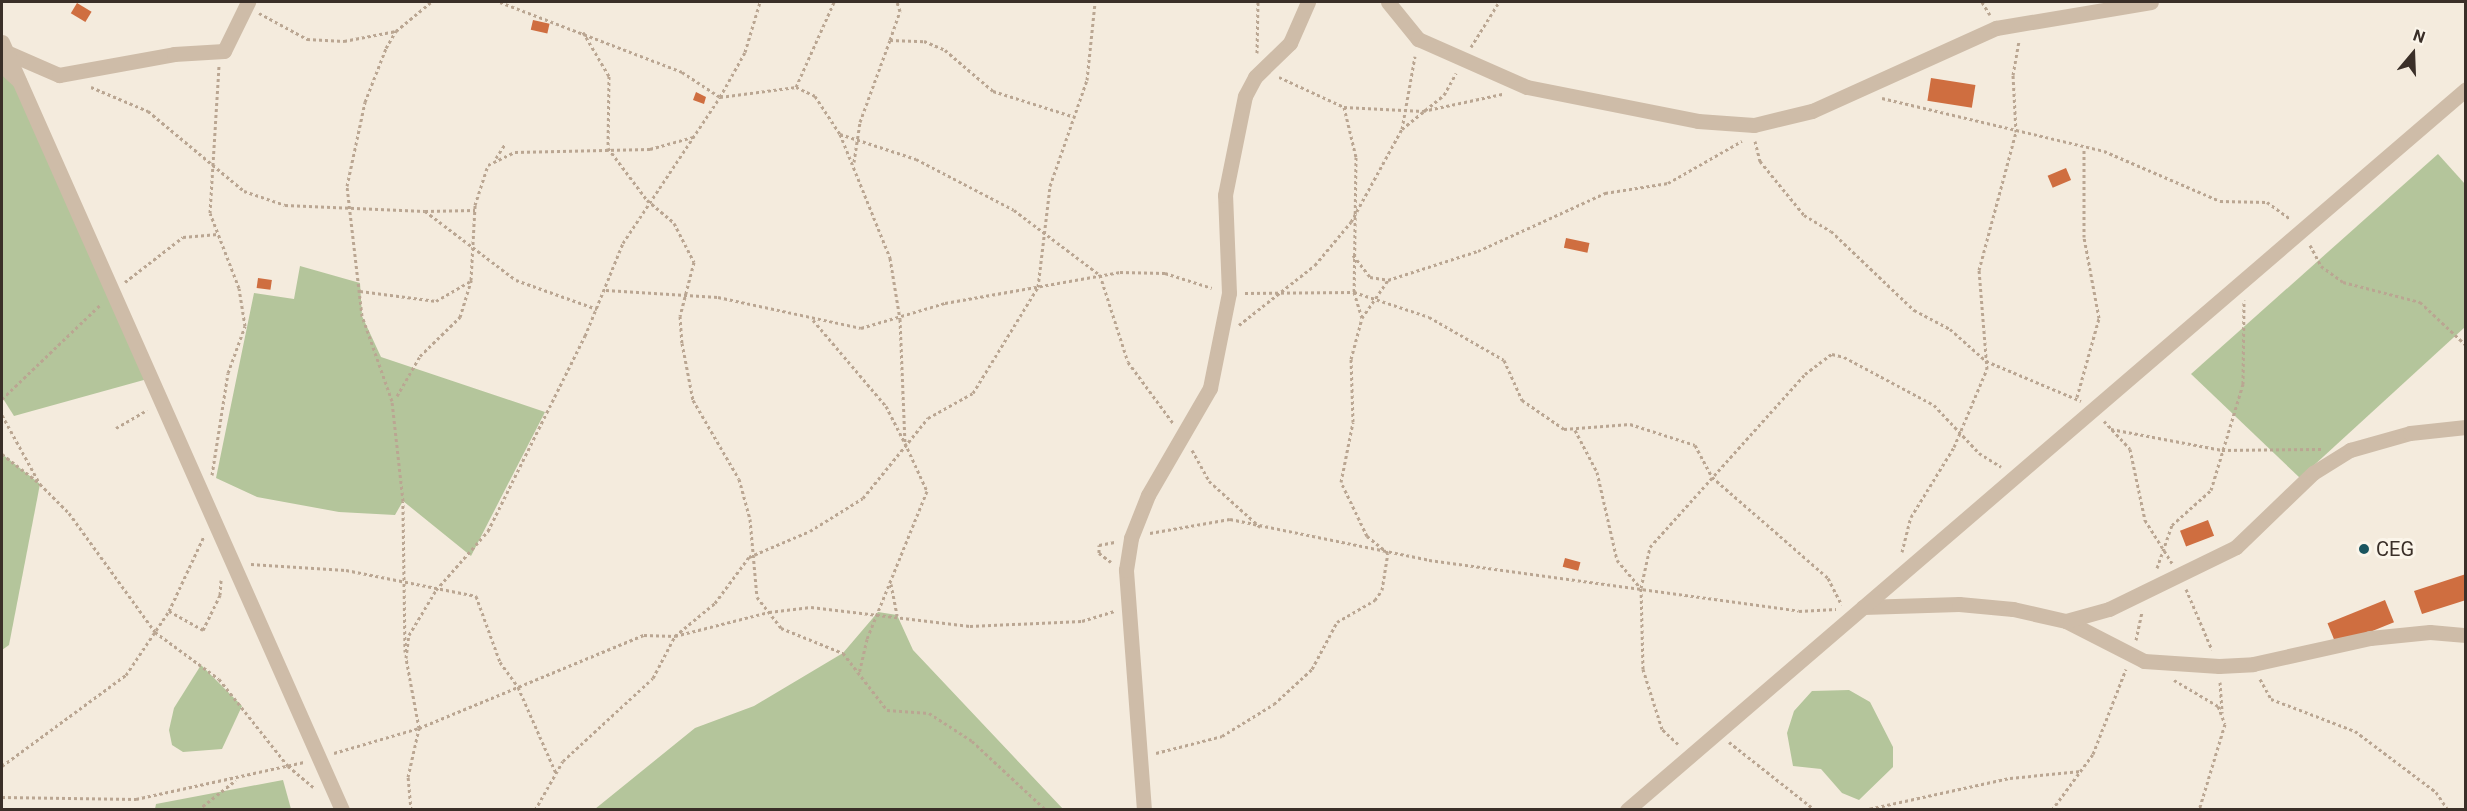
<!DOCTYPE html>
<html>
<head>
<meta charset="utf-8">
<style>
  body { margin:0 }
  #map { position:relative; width:2467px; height:811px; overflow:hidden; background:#f4ebdd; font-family:Roboto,sans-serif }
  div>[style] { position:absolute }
  .green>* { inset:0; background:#b4c59b }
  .building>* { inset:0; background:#cf6e40; transform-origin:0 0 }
  .path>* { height:3px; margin-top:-1.5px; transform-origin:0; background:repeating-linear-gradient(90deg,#baa692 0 3px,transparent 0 6px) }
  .minor>* { height:15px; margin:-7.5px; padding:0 7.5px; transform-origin:7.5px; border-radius:7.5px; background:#cebca8 }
  .tertiary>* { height:15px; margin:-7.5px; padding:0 7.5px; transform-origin:7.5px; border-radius:7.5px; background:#cebca8 }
  .dots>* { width:16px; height:16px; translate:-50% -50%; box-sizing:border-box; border:3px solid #fbf5ea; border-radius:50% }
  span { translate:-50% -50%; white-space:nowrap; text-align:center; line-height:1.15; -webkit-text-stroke:6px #fbf5ea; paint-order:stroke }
  .poi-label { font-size:20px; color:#3a2f28 }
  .left { translate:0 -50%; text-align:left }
  .frame { position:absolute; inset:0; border:3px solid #3a2f28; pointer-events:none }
  .north { position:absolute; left:2383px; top:24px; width:60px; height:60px; -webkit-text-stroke:4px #fbf5ea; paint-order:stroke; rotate:19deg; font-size:16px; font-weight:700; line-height:24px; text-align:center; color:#3a2f28 }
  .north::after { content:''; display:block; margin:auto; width:21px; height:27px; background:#3a2f28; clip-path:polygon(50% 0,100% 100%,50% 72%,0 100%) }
</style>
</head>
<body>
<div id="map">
  <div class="green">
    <i style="clip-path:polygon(2px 68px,21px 86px,151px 378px,14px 416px,2px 397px)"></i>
    <i style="clip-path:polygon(2438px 154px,2465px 184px,2465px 327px,2300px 478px,2191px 374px)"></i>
    <i style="clip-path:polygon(300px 266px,360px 283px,362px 316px,381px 357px,545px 412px,471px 556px,403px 501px,395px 515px,339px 512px,257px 497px,216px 478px,254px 293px,294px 299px)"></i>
    <i style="clip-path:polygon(2px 454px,40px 484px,9px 645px,2px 650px)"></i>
    <i style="clip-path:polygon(878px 612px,897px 615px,913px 650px,1063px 809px,595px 809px,695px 728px,754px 706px,843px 653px)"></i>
    <i style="clip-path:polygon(201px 665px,242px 706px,222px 749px,183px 752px,172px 745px,169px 730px,174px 708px)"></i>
    <i style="clip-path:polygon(1849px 690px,1870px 702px,1893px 747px,1893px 767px,1859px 800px,1842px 793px,1821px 769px,1793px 766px,1787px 733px,1794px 711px,1812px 691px)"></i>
    <i style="clip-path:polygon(283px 780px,291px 809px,155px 809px,156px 804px)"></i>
  </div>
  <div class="building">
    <i style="left:77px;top:3px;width:17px;height:12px;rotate:31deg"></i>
    <i style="left:533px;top:20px;width:17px;height:10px;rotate:13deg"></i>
    <i style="left:1931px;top:78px;width:45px;height:23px;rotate:9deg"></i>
    <i style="clip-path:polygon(696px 92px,706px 97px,704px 104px,693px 100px)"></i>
    <i style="left:2066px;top:168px;width:13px;height:20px;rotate:67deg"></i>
    <i style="left:1566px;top:238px;width:24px;height:10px;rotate:12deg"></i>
    <i style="left:258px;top:278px;width:14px;height:10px;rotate:8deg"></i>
    <i style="left:2208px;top:520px;width:17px;height:30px;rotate:69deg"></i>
    <i style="left:1565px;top:558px;width:16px;height:9px;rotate:15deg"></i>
    <i style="clip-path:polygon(2466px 574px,2466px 600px,2422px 614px,2414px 591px)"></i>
    <i style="left:2385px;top:600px;width:24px;height:62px;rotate:68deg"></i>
  </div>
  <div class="path">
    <i style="left:500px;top:2px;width:195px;rotate:21deg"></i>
    <i style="left:682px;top:72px;width:45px;rotate:33.3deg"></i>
    <i style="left:720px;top:97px;width:77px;rotate:-7.5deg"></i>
    <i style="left:796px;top:87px;width:21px;rotate:25deg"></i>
    <i style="left:815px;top:96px;width:45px;rotate:56.7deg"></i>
    <i style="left:840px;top:134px;width:80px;rotate:18.2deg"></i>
    <i style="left:916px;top:159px;width:110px;rotate:27.5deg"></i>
    <i style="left:1014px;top:210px;width:108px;rotate:37.1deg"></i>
    <i style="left:1100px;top:275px;width:91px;rotate:72.2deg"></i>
    <i style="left:1128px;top:362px;width:76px;rotate:53.6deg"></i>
    <i style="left:1982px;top:2px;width:15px;rotate:58deg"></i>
    <i style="left:259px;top:13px;width:55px;rotate:28.4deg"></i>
    <i style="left:307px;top:39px;width:37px;rotate:3deg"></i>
    <i style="left:344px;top:41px;width:53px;rotate:-10.9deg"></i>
    <i style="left:583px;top:32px;width:51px;rotate:59.4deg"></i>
    <i style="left:609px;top:76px;width:72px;rotate:90.8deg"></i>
    <i style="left:608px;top:148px;width:65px;rotate:53.1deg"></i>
    <i style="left:647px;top:200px;width:35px;rotate:40deg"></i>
    <i style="left:674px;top:223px;width:44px;rotate:62.9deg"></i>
    <i style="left:694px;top:262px;width:56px;rotate:104.5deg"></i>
    <i style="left:680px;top:316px;width:27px;rotate:86deg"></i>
    <i style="left:682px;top:343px;width:58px;rotate:79.1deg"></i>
    <i style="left:693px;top:400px;width:91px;rotate:59.8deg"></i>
    <i style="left:739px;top:479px;width:41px;rotate:74.6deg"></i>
    <i style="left:750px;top:519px;width:78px;rotate:84.9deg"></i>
    <i style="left:757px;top:597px;width:39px;rotate:52deg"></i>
    <i style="left:781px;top:628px;width:67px;rotate:22deg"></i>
    <i style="left:843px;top:653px;width:72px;rotate:52.3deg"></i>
    <i style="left:887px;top:710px;width:42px;rotate:4.1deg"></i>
    <i style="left:929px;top:713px;width:51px;rotate:33.1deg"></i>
    <i style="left:972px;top:741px;width:101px;rotate:43deg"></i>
    <i style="left:890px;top:40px;width:31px;rotate:-71deg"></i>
    <i style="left:900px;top:11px;width:9px;rotate:-108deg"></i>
    <i style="left:1471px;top:47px;width:53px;rotate:-58.1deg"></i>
    <i style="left:1257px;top:53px;width:51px;rotate:-88.9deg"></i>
    <i style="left:1279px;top:77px;width:72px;rotate:24.8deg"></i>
    <i style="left:1344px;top:107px;width:51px;rotate:76.5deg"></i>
    <i style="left:1356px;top:157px;width:135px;rotate:90.8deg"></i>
    <i style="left:1354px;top:292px;width:27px;rotate:73deg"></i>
    <i style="left:91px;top:87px;width:62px;rotate:22.8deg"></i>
    <i style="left:148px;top:111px;width:125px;rotate:39.8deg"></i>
    <i style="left:244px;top:191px;width:43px;rotate:18.9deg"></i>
    <i style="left:285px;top:205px;width:140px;rotate:2.5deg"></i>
    <i style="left:425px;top:211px;width:114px;rotate:37.2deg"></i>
    <i style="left:516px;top:280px;width:86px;rotate:19.7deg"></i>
    <i style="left:796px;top:87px;width:93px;rotate:-65.9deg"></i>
    <i style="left:1882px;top:98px;width:228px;rotate:13.4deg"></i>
    <i style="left:2104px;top:151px;width:126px;rotate:23.3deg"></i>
    <i style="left:2220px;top:201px;width:47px;rotate:1.2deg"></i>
    <i style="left:2267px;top:202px;width:29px;rotate:36deg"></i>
    <i style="left:1344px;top:107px;width:79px;rotate:2.9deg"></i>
    <i style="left:1423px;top:111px;width:81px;rotate:-12.1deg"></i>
    <i style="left:1402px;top:129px;width:74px;rotate:-79.9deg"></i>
    <i style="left:840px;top:134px;width:134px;rotate:68deg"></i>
    <i style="left:890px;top:258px;width:62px;rotate:80.7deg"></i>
    <i style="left:900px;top:319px;width:124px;rotate:87.7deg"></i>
    <i style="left:905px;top:443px;width:53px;rotate:65.4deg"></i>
    <i style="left:927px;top:491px;width:160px;rotate:112.1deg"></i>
    <i style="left:867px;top:639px;width:36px;rotate:103deg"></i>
    <i style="left:1755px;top:141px;width:21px;rotate:76deg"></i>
    <i style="left:1760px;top:161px;width:70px;rotate:50.8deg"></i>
    <i style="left:1804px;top:215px;width:31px;rotate:31deg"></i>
    <i style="left:1831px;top:231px;width:115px;rotate:43.6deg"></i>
    <i style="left:1914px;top:310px;width:41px;rotate:27.8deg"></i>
    <i style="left:1950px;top:329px;width:48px;rotate:41.6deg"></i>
    <i style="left:1986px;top:361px;width:103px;rotate:22.8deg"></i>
    <i style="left:496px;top:158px;width:17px;rotate:-57deg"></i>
    <i style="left:854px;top:162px;width:40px;rotate:-81.5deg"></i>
    <i style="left:860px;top:122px;width:87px;rotate:-69.9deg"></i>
    <i style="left:890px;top:40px;width:34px;rotate:2deg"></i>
    <i style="left:924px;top:41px;width:23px;rotate:23deg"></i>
    <i style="left:945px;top:50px;width:63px;rotate:40.5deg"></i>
    <i style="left:993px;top:91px;width:86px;rotate:17.6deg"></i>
    <i style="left:425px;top:211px;width:50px;rotate:-1.1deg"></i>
    <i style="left:2310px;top:245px;width:24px;rotate:62deg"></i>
    <i style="left:2321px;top:266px;width:27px;rotate:36deg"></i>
    <i style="left:2343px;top:282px;width:80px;rotate:14.6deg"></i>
    <i style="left:2420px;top:302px;width:63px;rotate:43.1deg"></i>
    <i style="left:1353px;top:255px;width:28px;rotate:52deg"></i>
    <i style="left:1370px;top:277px;width:18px;rotate:9deg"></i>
    <i style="left:125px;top:282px;width:73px;rotate:-37.8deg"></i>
    <i style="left:183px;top:237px;width:35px;rotate:-5deg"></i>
    <i style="left:606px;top:290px;width:112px;rotate:3.6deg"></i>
    <i style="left:718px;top:297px;width:146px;rotate:12.2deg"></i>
    <i style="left:861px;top:328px;width:88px;rotate:-16.6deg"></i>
    <i style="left:945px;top:303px;width:178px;rotate:-10deg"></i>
    <i style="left:1120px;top:272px;width:45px;rotate:1.3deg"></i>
    <i style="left:1165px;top:273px;width:49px;rotate:17.7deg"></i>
    <i style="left:360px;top:291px;width:77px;rotate:7.5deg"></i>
    <i style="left:436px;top:301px;width:39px;rotate:-30deg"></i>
    <i style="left:1245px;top:293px;width:109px;rotate:-0.5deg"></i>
    <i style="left:1354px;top:292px;width:79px;rotate:18.4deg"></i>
    <i style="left:1429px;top:317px;width:86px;rotate:29.8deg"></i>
    <i style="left:1504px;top:360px;width:44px;rotate:65.8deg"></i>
    <i style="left:1522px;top:400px;width:51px;rotate:34.6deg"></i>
    <i style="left:1564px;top:429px;width:66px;rotate:-4.3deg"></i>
    <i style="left:1630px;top:424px;width:68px;rotate:17.9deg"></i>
    <i style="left:1695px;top:445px;width:36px;rotate:62deg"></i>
    <i style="left:1712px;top:477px;width:154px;rotate:41deg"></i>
    <i style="left:1828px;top:578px;width:30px;rotate:63deg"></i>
    <i style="left:813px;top:320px;width:113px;rotate:49.7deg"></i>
    <i style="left:886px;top:406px;width:39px;rotate:63deg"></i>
    <i style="left:1239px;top:325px;width:97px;rotate:-38.3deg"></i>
    <i style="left:1315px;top:265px;width:56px;rotate:-50.1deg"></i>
    <i style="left:1351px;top:222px;width:106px;rotate:-61.3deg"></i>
    <i style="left:1402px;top:129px;width:54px;rotate:-39deg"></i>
    <i style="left:1444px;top:95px;width:25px;rotate:-61deg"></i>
    <i style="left:397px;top:396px;width:46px;rotate:-60.1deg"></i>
    <i style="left:420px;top:356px;width:56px;rotate:-44.3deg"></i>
    <i style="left:460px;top:317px;width:39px;rotate:-73deg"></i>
    <i style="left:471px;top:280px;width:75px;rotate:-86.9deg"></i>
    <i style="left:475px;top:205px;width:42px;rotate:-72deg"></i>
    <i style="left:488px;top:165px;width:30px;rotate:-26deg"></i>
    <i style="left:515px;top:152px;width:135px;rotate:-1.3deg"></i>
    <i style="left:650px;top:149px;width:45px;rotate:-15.6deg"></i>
    <i style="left:2077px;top:397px;width:82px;rotate:-74.4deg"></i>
    <i style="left:2099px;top:318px;width:82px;rotate:-100.5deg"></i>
    <i style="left:2084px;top:237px;width:88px;rotate:-90deg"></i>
    <i style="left:2px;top:399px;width:136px;rotate:-43.8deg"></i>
    <i style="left:2px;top:415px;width:79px;rotate:61.2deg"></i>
    <i style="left:40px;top:484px;width:41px;rotate:45deg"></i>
    <i style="left:69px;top:513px;width:147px;rotate:54.1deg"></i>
    <i style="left:155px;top:632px;width:79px;rotate:36.3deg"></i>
    <i style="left:219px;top:679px;width:111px;rotate:51.6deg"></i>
    <i style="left:288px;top:766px;width:33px;rotate:40deg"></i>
    <i style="left:2104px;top:421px;width:38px;rotate:47deg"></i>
    <i style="left:2130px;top:449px;width:73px;rotate:78.1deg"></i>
    <i style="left:2145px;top:520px;width:51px;rotate:57.9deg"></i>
    <i style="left:116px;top:428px;width:36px;rotate:-30deg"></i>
    <i style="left:2111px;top:429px;width:113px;rotate:10.7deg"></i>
    <i style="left:2222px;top:450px;width:100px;rotate:-0.6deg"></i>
    <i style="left:1575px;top:430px;width:47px;rotate:62.4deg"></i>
    <i style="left:1597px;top:472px;width:90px;rotate:77.2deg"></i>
    <i style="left:1617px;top:560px;width:35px;rotate:50deg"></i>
    <i style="left:1192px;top:450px;width:35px;rotate:61deg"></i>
    <i style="left:1209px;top:481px;width:69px;rotate:42deg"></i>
    <i style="left:2px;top:454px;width:46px;rotate:37.9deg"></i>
    <i style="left:212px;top:475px;width:103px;rotate:-81.1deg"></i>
    <i style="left:228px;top:373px;width:50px;rotate:-70.1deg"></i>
    <i style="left:245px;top:326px;width:38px;rotate:-99deg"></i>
    <i style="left:239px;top:288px;width:80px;rotate:-111.1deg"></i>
    <i style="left:210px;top:213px;width:147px;rotate:-86.5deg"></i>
    <i style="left:1150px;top:533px;width:81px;rotate:-9.9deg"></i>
    <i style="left:1230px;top:519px;width:203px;rotate:11.6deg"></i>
    <i style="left:1429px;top:560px;width:373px;rotate:7.8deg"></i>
    <i style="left:1799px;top:611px;width:37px;rotate:-3deg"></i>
    <i style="left:1902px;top:552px;width:36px;rotate:-76deg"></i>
    <i style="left:1911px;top:517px;width:82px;rotate:-58.4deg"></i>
    <i style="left:1954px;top:447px;width:85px;rotate:-67.1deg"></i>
    <i style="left:1987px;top:369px;width:99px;rotate:-94.6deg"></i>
    <i style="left:1979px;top:270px;width:143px;rotate:-75deg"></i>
    <i style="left:2016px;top:132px;width:57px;rotate:-93deg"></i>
    <i style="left:2013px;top:75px;width:35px;rotate:-80deg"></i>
    <i style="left:1111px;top:562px;width:15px;rotate:-143deg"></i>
    <i style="left:1099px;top:553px;width:8px;rotate:-90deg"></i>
    <i style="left:1099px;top:545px;width:16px;rotate:-11deg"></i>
    <i style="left:251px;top:564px;width:95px;rotate:3.6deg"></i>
    <i style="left:346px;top:570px;width:133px;rotate:11.3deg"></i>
    <i style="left:476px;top:596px;width:70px;rotate:70deg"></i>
    <i style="left:500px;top:662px;width:31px;rotate:54deg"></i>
    <i style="left:518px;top:687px;width:94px;rotate:66.2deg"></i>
    <i style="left:2157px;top:568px;width:46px;rotate:-70.8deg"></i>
    <i style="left:2172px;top:525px;width:52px;rotate:-41.9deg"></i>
    <i style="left:2211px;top:490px;width:111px;rotate:-73.2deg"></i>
    <i style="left:2243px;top:384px;width:84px;rotate:-89.3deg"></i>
    <i style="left:891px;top:584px;width:32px;rotate:79deg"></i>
    <i style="left:2186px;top:589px;width:66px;rotate:66.9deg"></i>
    <i style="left:169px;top:611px;width:83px;rotate:-65deg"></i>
    <i style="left:2136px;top:640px;width:30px;rotate:-78deg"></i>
    <i style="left:405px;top:652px;width:151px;rotate:-90.8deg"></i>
    <i style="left:403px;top:501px;width:101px;rotate:-96.3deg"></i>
    <i style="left:392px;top:401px;width:90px;rotate:-109.4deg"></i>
    <i style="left:362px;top:316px;width:131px;rotate:-96.6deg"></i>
    <i style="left:347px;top:186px;width:86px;rotate:-77.9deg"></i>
    <i style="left:365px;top:102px;width:58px;rotate:-68.7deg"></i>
    <i style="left:386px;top:48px;width:20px;rotate:-60deg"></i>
    <i style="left:396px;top:31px;width:45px;rotate:-39.6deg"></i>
    <i style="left:2260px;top:679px;width:23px;rotate:61deg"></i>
    <i style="left:2271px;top:699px;width:90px;rotate:20.9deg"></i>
    <i style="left:2355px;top:731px;width:101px;rotate:37deg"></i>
    <i style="left:2436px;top:792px;width:22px;rotate:56deg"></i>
    <i style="left:2174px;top:680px;width:51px;rotate:30.6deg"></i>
    <i style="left:2218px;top:706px;width:19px;rotate:69deg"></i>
    <i style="left:2225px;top:724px;width:90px;rotate:106.8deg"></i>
    <i style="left:2220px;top:682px;width:31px;rotate:86deg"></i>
    <i style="left:1729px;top:742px;width:110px;rotate:38.3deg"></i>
    <i style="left:1678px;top:744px;width:22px;rotate:-137deg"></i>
    <i style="left:1662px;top:729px;width:63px;rotate:-107.6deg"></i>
    <i style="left:1643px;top:669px;width:81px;rotate:-91.4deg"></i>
    <i style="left:1641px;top:588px;width:42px;rotate:-77.6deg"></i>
    <i style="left:1650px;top:547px;width:232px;rotate:-48.1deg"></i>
    <i style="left:1805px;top:374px;width:34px;rotate:-37deg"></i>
    <i style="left:1832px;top:354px;width:12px;rotate:14deg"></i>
    <i style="left:1844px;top:357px;width:102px;rotate:28.1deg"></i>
    <i style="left:1934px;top:405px;width:66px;rotate:46.8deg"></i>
    <i style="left:1979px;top:453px;width:26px;rotate:32deg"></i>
    <i style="left:334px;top:753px;width:89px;rotate:-16.4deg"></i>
    <i style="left:419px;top:728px;width:243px;rotate:-22.5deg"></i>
    <i style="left:644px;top:635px;width:31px;rotate:2deg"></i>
    <i style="left:675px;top:636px;width:97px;rotate:-14.3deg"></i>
    <i style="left:769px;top:612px;width:42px;rotate:-6.8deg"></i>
    <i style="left:811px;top:607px;width:160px;rotate:6.8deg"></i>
    <i style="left:970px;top:626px;width:112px;rotate:-2.6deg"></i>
    <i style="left:1082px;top:621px;width:34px;rotate:-17deg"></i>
    <i style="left:1156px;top:753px;width:68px;rotate:-14.4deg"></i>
    <i style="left:1222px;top:736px;width:61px;rotate:-31.6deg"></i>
    <i style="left:1274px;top:704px;width:52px;rotate:-42.6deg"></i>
    <i style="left:1312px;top:669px;width:53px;rotate:-62deg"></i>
    <i style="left:1337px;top:622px;width:44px;rotate:-30.1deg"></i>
    <i style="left:1375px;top:600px;width:12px;rotate:-55deg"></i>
    <i style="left:1382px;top:590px;width:37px;rotate:-81deg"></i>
    <i style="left:1388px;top:553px;width:27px;rotate:-141deg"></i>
    <i style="left:1367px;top:536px;width:60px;rotate:-115.7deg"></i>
    <i style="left:1341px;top:482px;width:61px;rotate:-78.7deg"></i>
    <i style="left:1353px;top:422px;width:63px;rotate:-91.8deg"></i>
    <i style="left:1351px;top:359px;width:42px;rotate:-75deg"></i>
    <i style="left:1362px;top:318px;width:46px;rotate:-55.6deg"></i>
    <i style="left:1388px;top:280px;width:95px;rotate:-17.9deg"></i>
    <i style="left:1478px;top:251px;width:140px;rotate:-24.5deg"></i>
    <i style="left:1605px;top:193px;width:64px;rotate:-9deg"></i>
    <i style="left:1668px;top:183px;width:85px;rotate:-29.6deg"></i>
    <i style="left:2px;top:766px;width:154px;rotate:-36.3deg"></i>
    <i style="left:126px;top:675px;width:77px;rotate:-56.1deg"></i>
    <i style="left:169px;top:611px;width:39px;rotate:29deg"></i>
    <i style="left:203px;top:630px;width:39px;rotate:-64deg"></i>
    <i style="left:220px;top:595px;width:15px;rotate:-86deg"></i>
    <i style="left:2px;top:797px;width:134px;rotate:0.9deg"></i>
    <i style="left:136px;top:799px;width:172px;rotate:-12.4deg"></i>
    <i style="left:198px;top:810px;width:48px;rotate:-38.3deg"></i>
    <i style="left:411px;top:810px;width:33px;rotate:-95deg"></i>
    <i style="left:408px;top:777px;width:50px;rotate:-77.3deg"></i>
    <i style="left:419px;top:728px;width:71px;rotate:-100.5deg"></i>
    <i style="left:406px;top:658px;width:23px;rotate:-83deg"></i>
    <i style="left:409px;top:635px;width:52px;rotate:-59deg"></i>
    <i style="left:436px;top:590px;width:79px;rotate:-48.6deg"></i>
    <i style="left:488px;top:531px;width:218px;rotate:-63.6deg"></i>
    <i style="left:585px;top:336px;width:100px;rotate:-67.8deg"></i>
    <i style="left:623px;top:243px;width:175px;rotate:-56.4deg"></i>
    <i style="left:720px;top:97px;width:51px;rotate:-60.9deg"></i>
    <i style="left:745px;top:52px;width:52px;rotate:-73.3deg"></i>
    <i style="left:535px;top:810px;width:56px;rotate:-60.3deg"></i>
    <i style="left:563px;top:761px;width:122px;rotate:-42.7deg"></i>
    <i style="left:653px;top:678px;width:47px;rotate:-62.4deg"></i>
    <i style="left:675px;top:636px;width:52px;rotate:-39.5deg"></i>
    <i style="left:715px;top:603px;width:57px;rotate:-53.5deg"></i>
    <i style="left:749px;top:557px;width:66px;rotate:-23.1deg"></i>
    <i style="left:810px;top:531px;width:62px;rotate:-31.9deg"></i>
    <i style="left:863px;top:498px;width:103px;rotate:-50.9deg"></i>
    <i style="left:928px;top:418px;width:51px;rotate:-29.1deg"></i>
    <i style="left:973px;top:393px;width:124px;rotate:-58.5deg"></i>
    <i style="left:1038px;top:287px;width:102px;rotate:-83.2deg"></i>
    <i style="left:1050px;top:186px;width:112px;rotate:-70.8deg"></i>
    <i style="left:1087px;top:80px;width:78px;rotate:-84.1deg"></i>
    <i style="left:1864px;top:810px;width:149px;rotate:-12.4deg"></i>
    <i style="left:2010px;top:778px;width:71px;rotate:-5.6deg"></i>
    <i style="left:2052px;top:810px;width:69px;rotate:-53.8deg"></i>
    <i style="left:2093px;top:754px;width:91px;rotate:-68.8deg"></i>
  </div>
  <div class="minor">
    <i style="left:1388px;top:2px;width:48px;rotate:51deg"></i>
    <i style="left:1418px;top:39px;width:119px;rotate:23.8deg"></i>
    <i style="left:1527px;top:87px;width:174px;rotate:11.2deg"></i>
    <i style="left:1698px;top:121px;width:56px;rotate:4.1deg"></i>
    <i style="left:1754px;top:125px;width:60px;rotate:-13.6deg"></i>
    <i style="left:1812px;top:111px;width:202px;rotate:-24.3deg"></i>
    <i style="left:1996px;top:28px;width:157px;rotate:-9.5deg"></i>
    <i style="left:6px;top:52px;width:58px;rotate:23.5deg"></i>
    <i style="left:59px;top:75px;width:117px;rotate:-10.3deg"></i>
    <i style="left:174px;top:54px;width:50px;rotate:-3.4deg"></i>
    <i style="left:224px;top:51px;width:55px;rotate:-63.9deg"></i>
    <i style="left:2px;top:65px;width:23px;rotate:43deg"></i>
    <i style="left:1863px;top:607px;width:96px;rotate:-1.8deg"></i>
    <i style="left:1959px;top:604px;width:54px;rotate:5.3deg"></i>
    <i style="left:2013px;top:609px;width:54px;rotate:12.8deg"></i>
    <i style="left:2066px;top:621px;width:88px;rotate:27.1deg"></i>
    <i style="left:2144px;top:661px;width:75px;rotate:3.8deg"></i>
    <i style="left:2219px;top:666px;width:34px;rotate:-3deg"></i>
    <i style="left:2253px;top:664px;width:120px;rotate:-12.5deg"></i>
    <i style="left:2370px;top:638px;width:60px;rotate:-5.7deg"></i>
    <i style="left:2430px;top:632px;width:36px;rotate:5deg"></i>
    <i style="left:2066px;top:621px;width:45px;rotate:-15.6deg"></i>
    <i style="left:2109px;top:609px;width:141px;rotate:-26deg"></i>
    <i style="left:2236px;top:547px;width:107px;rotate:-43.9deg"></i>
    <i style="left:2313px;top:473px;width:44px;rotate:-31.9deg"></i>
    <i style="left:2350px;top:450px;width:62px;rotate:-15.8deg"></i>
    <i style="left:2410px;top:433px;width:56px;rotate:-6.1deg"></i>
    <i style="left:1144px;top:810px;width:241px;rotate:-94.3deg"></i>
    <i style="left:1126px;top:570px;width:32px;rotate:-81deg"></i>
    <i style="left:1131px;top:538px;width:46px;rotate:-68.4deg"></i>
    <i style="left:1148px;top:495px;width:124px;rotate:-59.9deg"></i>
    <i style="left:1210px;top:388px;width:97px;rotate:-78.7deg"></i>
    <i style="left:1229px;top:293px;width:98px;rotate:-92.3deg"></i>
    <i style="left:1225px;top:195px;width:101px;rotate:-78.6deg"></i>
    <i style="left:1245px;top:96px;width:21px;rotate:-62deg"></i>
    <i style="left:1255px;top:77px;width:49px;rotate:-44.2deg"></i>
    <i style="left:1290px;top:43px;width:45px;rotate:-66.3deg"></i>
  </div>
  <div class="tertiary">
    <i style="left:2px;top:42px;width:840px;rotate:66.12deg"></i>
    <i style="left:1627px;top:810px;width:1106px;rotate:-40.67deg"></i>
  </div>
  <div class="dots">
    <i style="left:2364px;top:549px;background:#1a555f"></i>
  </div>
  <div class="poi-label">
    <span class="left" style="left:2376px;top:549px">CEG</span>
  </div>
  <div class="frame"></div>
  <div class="north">N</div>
</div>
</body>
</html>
